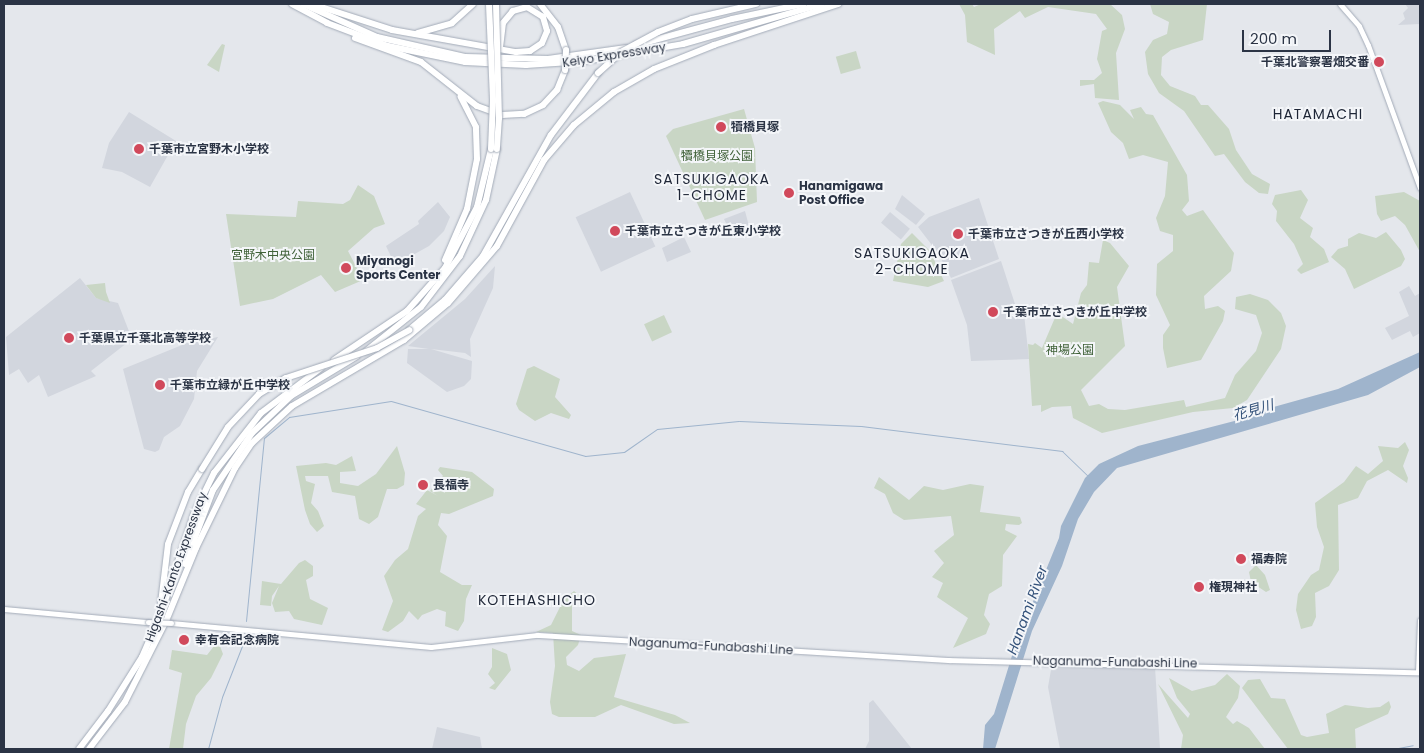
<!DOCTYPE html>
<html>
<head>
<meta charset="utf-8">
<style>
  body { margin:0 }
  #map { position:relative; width:1424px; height:753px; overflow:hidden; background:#e4e7ec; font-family:Poppins,"Noto Sans JP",sans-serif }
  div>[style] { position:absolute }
  .built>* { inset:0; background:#d2d6de; transform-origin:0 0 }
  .green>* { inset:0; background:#c9d6c5; transform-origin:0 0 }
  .water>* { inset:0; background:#9fb4cc }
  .stream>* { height:1px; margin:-0.5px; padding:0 0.5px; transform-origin:0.5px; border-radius:0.5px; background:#9fb4cc }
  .roads { filter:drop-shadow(0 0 1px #a3abb8) drop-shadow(0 0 1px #a3abb8) }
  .major>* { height:5px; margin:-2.5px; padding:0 2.5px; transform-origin:2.5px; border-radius:2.5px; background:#fff }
  .highway>* { height:6px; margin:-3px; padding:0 3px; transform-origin:3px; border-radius:3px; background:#fff }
  .bridges { filter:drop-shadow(0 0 1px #a3abb8) drop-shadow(0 0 1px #a3abb8) }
  .major-bridge>* { height:5px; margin:-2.5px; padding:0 2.5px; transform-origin:2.5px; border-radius:2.5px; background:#fff }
  .highway-bridge>* { height:6px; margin:-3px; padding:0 3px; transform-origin:3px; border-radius:3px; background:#fff }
  .dots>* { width:14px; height:14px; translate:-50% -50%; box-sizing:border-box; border:2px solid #f4f6f9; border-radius:50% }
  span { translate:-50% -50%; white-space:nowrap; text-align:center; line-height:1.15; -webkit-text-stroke:4px #f4f6f9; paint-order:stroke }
  .street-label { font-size:12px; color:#2b3445 }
  .poi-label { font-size:12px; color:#2b3445; font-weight:700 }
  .right { translate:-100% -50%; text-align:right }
  .left { translate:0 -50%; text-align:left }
  .park-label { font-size:12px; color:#3f6138 }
  .neighbourhood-label { font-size:14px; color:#1d2536; letter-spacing:1px }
  .water-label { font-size:14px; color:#34527a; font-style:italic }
  .frame { position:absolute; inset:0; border:5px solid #2b3445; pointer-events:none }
  .scale { position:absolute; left:1242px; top:30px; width:89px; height:22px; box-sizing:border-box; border:2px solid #2b3445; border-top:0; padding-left:6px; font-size:15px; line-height:18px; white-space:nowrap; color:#2b3445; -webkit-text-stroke:4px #f4f6f9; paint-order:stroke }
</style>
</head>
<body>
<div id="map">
  <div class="built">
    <i style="clip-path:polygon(1405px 4px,1420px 4px,1420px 24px,1398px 25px,1405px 19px,1403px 13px,1408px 8px)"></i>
    <i style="clip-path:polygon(129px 112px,176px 141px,150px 187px,122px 172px,102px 168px,109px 143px)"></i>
    <i style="left:630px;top:192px;width:60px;height:60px;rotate:65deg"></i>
    <i style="clip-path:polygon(902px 195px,925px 214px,916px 225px,895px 209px)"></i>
    <i style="clip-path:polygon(979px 198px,999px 259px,951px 278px,938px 253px,918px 227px,929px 217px)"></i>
    <i style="clip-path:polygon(438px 202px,450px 217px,444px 231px,429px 246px,395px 265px,386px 246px,419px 224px,418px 221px)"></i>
    <i style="clip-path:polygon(745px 211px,749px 226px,731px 234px,724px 219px)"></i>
    <i style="left:890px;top:212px;width:26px;height:14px;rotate:40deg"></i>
    <i style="clip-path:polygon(684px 237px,691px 252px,667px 262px,662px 248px)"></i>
    <i style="clip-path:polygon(1001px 261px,1015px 304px,1024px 314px,1029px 359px,971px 361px,967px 325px,951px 280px)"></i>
    <i style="clip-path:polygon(495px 266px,493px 288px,470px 339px,471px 357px,465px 353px,431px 349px,472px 361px,471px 379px,464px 386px,447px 392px,407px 363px,408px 349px,429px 349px,408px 346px,465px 299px)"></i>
    <i style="clip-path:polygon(80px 278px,96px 298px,118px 303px,132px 339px,91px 371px,96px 376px,48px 397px,39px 375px,28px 383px,19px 369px,9px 375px,6px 337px)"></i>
    <i style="clip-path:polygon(1409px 286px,1415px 296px,1420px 293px,1420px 333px,1413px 337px,1410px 331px,1392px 340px,1385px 328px,1409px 316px,1399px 292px)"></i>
    <i style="clip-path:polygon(218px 337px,197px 371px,194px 399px,180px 426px,164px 437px,159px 450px,155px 452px,144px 449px,123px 369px,187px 343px)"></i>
    <i style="clip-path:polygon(1052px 664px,1155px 667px,1160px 749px,1060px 749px,1048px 687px)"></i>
    <i style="clip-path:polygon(873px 700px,912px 749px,865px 749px,869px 741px,869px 703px)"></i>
    <i style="clip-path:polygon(437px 727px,480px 737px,482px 749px,432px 749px)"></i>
  </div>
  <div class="green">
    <i style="clip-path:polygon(959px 4px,972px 4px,974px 7px,981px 4px,1110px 4px,1122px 15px,1125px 29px,1116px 53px,1119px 100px,1095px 98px,1094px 84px,1080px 86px,1080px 80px,1094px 80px,1102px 73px,1097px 59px,1102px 31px,1107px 29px,1096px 14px,1048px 7px,1025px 18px,1020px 11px,994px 29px,995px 55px,967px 42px,965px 15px)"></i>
    <i style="clip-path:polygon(1150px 4px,1207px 4px,1203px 40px,1171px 50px,1162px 57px,1161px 75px,1170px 86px,1195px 96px,1201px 105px,1208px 105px,1229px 129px,1236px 150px,1252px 174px,1270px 184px,1268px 194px,1259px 193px,1245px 182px,1224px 154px,1215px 156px,1184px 111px,1159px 93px,1148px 74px,1145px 52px,1153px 40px,1167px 34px,1169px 22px,1153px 14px)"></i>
    <i style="clip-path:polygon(222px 44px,225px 45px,219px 72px,207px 65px)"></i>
    <i style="left:856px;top:51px;width:18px;height:21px;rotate:74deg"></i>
    <i style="clip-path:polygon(1103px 101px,1120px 105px,1134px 119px,1130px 110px,1141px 107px,1146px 114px,1153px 115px,1187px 175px,1189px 201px,1182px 210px,1187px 216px,1203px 210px,1234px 253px,1231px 271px,1204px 296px,1205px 309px,1218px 306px,1225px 311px,1223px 321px,1201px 360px,1167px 368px,1163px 348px,1163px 335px,1170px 325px,1156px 295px,1157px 264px,1173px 251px,1173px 235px,1160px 231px,1156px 218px,1165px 196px,1168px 162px,1143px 155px,1129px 159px,1123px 143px,1111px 132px,1098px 103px)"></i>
    <i style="clip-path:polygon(744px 109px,755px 148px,757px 202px,705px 220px,666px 136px,673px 129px)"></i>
    <i style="clip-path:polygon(358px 185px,374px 196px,385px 224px,374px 228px,348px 251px,363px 280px,335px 292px,321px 275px,273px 299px,240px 306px,226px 214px,296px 217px,298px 201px,343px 204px,350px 200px)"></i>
    <i style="clip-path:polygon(1301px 190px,1308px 200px,1300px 218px,1313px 228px,1310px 237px,1324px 249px,1329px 262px,1301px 274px,1297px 270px,1303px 264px,1294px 244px,1276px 221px,1277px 211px,1272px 204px,1275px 195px)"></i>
    <i style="clip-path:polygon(1404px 192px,1420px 201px,1420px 252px,1405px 225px,1395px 216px,1381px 221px,1377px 214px,1375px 196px)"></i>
    <i style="clip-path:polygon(1386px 232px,1401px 250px,1405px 259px,1401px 266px,1354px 289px,1345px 269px,1331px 257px,1338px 249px,1348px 246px,1348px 239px,1359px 233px,1376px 238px)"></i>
    <i style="clip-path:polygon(912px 233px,930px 251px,944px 281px,928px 287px,893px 281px,901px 244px)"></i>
    <i style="clip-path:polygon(1103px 240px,1110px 243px,1129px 266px,1117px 287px,1125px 346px,1081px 390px,1089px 406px,1099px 404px,1108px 409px,1125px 410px,1184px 400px,1186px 407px,1225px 398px,1235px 375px,1256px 351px,1262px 333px,1256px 315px,1235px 309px,1236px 297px,1250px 294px,1268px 300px,1281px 313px,1286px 326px,1281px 349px,1247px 400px,1233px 408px,1193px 412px,1102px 433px,1073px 418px,1071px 406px,1052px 407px,1041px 412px,1041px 405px,1032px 406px,1028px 344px,1033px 345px,1035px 343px,1042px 348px,1057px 313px,1073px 324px,1081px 293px,1087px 285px,1089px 262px,1099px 263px)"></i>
    <i style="clip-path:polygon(105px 283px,106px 292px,110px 303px,96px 298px,86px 285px)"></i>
    <i style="left:664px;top:315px;width:19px;height:22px;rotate:65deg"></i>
    <i style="clip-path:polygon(534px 366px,560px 379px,555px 397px,571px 415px,569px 419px,551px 413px,535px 421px,519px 410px,516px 404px,527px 369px)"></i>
    <i style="clip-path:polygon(1405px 442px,1409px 450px,1403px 466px,1408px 478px,1407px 483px,1388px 470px,1367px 481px,1358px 498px,1338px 505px,1339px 570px,1329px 586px,1315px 593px,1316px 617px,1312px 626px,1301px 629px,1296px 610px,1298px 594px,1311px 575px,1319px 570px,1324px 547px,1317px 527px,1315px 503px,1344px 482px,1356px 466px,1368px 474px,1383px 461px,1378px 446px,1398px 448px)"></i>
    <i style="clip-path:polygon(397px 446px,405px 473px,404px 485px,397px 489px,387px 489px,378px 517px,369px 524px,359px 519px,355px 496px,332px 492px,328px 476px,305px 476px,306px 481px,315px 484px,311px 503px,318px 511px,324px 526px,317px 532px,310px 524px,305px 510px,296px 466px,326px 463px,336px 465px,352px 456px,356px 471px,340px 472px,340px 483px,358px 486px,376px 474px)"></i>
    <i style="clip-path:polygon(440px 467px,472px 472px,494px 489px,493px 496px,449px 514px,441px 513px,438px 525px,447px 536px,440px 572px,462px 585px,472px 585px,466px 599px,464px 621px,458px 631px,445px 626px,446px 612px,437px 609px,422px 615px,418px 620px,409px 611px,403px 621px,388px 632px,382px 630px,393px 601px,384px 576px,395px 560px,408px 549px,418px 516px,426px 509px,416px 504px,427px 490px,438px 496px,430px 491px,443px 476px,438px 470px)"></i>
    <i style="clip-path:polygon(879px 477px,909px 500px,924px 486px,943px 490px,970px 484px,984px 486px,980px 512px,1020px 517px,1022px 523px,1019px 525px,1006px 524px,1005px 530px,1017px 536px,1003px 555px,1002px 586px,989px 594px,984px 615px,990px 624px,986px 634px,953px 648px,968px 618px,937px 597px,943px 583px,932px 577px,944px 563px,934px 551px,954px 535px,951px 516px,904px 520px,893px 513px,885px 494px,874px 488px)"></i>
    <i style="clip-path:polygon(305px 560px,313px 566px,313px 576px,306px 580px,310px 599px,328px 608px,322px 625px,294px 619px,289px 611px,275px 612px,272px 603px,279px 586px,272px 596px,271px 606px,260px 605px,262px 581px,281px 584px,299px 563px)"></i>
    <i style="clip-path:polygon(1256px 565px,1265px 575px,1270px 590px,1266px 592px,1251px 582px,1249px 572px)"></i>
    <i style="clip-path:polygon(574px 591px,579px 595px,572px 607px,572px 631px,581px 635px,578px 645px,566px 657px,567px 665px,579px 671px,594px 658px,626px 654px,614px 697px,675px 715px,690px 723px,674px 724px,621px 705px,595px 717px,559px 717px,552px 714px,550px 702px,555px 666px,553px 633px,536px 632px,551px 625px,564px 599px)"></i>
    <i style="clip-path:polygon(218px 641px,223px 654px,211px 678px,196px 696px,186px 724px,183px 749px,169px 749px,182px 673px,169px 669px,172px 650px,207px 655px)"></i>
    <i style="clip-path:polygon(492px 648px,507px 654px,511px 670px,495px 690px,489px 688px,495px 683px,488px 674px,492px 667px)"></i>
    <i style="clip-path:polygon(1227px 674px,1240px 686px,1238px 698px,1226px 717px,1233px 724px,1237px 721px,1249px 728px,1265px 749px,1181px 749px,1183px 735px,1158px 684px,1188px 718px,1190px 714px,1177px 698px,1169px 678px,1192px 691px,1215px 685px)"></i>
    <i style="clip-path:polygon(1260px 679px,1271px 698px,1285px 699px,1301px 735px,1307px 737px,1329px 733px,1326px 714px,1345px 705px,1368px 708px,1380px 707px,1389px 701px,1391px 707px,1388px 714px,1355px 729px,1356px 749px,1288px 749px,1242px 688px,1248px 680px)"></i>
  </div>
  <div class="water">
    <i style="clip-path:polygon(1420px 352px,1420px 367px,1368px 395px,1117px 468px,1094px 492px,1078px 519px,1062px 566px,1032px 631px,995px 749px,983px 749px,985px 725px,994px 714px,1015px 646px,1059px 538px,1061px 526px,1085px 478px,1099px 464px,1138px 446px,1246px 418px,1259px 411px,1338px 389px)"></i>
  </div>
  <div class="stream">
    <i style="left:246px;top:621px;width:184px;rotate:-84.4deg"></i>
    <i style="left:264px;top:438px;width:33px;rotate:-40deg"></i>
    <i style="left:289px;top:417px;width:103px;rotate:-8.9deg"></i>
    <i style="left:391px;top:401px;width:202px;rotate:15.8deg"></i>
    <i style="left:585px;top:456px;width:39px;rotate:-6deg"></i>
    <i style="left:624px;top:452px;width:40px;rotate:-34.9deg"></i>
    <i style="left:657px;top:429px;width:82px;rotate:-5.6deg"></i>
    <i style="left:739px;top:421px;width:122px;rotate:2.3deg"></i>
    <i style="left:861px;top:426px;width:203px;rotate:7.1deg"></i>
    <i style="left:1062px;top:451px;width:36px;rotate:44deg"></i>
    <i style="left:208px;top:749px;width:54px;rotate:-74.9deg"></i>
    <i style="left:222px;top:697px;width:55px;rotate:-68.6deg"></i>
    <i style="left:1393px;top:749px;width:20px;rotate:-11deg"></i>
  </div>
  <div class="roads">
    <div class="major">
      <i style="left:1340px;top:4px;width:29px;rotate:49deg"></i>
      <i style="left:1359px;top:26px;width:21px;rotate:65deg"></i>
      <i style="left:1368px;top:45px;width:152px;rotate:70deg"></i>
      <i style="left:4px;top:609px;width:145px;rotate:5.2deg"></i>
      <i style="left:171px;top:623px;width:261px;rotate:5.3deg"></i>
      <i style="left:431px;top:647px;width:107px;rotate:-6.5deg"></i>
      <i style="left:537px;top:635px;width:413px;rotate:3.5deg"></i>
      <i style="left:949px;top:660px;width:471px;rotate:1.5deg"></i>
      <i style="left:1418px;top:672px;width:52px;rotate:-87.8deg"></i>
    </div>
    <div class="highway">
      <i style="left:292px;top:4px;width:40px;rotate:28deg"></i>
      <i style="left:327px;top:23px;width:65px;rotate:20.7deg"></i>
      <i style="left:388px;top:46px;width:79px;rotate:11.7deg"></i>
      <i style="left:465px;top:62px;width:61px;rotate:2.8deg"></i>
      <i style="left:526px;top:65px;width:59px;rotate:-3.9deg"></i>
      <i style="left:585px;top:61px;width:99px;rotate:-9.8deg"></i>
      <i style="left:683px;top:44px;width:145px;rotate:-16.1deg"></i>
      <i style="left:303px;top:4px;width:81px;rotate:24deg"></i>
      <i style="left:377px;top:37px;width:90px;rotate:12.8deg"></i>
      <i style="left:465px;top:57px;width:83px;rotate:1.4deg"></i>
      <i style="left:548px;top:59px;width:79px;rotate:-8deg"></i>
      <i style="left:312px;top:4px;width:84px;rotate:18deg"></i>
      <i style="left:392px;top:30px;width:126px;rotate:10.1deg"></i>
      <i style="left:516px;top:52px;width:14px;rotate:-4deg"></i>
      <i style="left:530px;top:51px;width:14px;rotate:-34deg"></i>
      <i style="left:542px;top:43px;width:13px;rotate:-67deg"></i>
      <i style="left:547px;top:31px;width:15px;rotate:-106deg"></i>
      <i style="left:543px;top:17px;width:19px;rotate:-148deg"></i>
      <i style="left:527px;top:7px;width:15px;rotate:164deg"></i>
      <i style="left:513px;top:11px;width:16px;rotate:130deg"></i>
      <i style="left:503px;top:23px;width:23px;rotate:97deg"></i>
      <i style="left:540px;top:4px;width:29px;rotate:52deg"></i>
      <i style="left:558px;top:27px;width:24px;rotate:71deg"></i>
      <i style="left:418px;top:33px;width:35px;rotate:-16deg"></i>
      <i style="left:452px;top:23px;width:28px;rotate:-42deg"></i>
      <i style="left:355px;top:38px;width:70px;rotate:20deg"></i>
      <i style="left:421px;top:62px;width:71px;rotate:38.2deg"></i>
      <i style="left:477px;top:106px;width:27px;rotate:20deg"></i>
      <i style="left:502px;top:115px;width:22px;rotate:-3deg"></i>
      <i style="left:524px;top:114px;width:21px;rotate:-25deg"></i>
      <i style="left:543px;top:105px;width:21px;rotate:-47deg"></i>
      <i style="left:557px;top:90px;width:22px;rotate:-68deg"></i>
      <i style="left:636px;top:45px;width:99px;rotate:-15.2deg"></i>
      <i style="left:732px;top:19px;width:73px;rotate:-11.9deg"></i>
      <i style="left:445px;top:260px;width:56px;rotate:-66.7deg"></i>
      <i style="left:467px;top:209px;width:51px;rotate:-78.7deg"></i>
      <i style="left:477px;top:159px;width:32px;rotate:-92deg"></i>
      <i style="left:476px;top:127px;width:34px;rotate:-117deg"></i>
      <i style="left:409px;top:330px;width:47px;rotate:-39.8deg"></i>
      <i style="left:445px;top:300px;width:58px;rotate:-49.2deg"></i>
      <i style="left:483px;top:256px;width:139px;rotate:-60.7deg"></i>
      <i style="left:551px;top:135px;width:78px;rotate:-52.8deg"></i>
      <i style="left:366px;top:351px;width:70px;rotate:-38.7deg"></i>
      <i style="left:421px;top:307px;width:64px;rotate:-52.6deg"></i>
      <i style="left:460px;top:256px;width:62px;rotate:-65.1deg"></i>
      <i style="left:486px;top:200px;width:52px;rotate:-77.8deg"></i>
      <i style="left:334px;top:360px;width:88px;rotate:-33.9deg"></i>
      <i style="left:407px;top:311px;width:57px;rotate:-48.5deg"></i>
      <i style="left:445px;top:268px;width:69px;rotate:-62.3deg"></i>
      <i style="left:477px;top:207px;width:60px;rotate:-76.4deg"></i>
      <i style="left:185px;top:564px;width:79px;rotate:-69.3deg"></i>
      <i style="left:213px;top:490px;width:69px;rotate:-55.6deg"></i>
      <i style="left:252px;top:433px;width:54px;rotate:-43.5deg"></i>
      <i style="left:291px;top:396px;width:77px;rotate:-31.2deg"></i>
      <i style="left:161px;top:603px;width:59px;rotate:-83.2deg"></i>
      <i style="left:168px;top:544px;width:56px;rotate:-69deg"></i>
      <i style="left:188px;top:492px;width:27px;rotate:-59deg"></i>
      <i style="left:168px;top:616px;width:74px;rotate:-67.6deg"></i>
      <i style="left:196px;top:548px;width:89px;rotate:-64deg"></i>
      <i style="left:235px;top:468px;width:30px;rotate:-56deg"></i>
      <i style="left:252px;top:443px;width:54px;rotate:-42.8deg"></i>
      <i style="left:292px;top:406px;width:130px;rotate:-30.5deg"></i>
      <i style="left:404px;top:340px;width:57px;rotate:-40.1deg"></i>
      <i style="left:448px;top:303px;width:75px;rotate:-49.3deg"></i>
      <i style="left:497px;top:246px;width:98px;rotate:-61.3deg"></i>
      <i style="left:544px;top:160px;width:46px;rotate:-49.4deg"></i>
      <i style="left:574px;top:125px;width:52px;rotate:-39.5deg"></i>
      <i style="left:614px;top:92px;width:46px;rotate:-29.9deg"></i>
      <i style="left:654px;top:69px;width:65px;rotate:-21.8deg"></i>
      <i style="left:714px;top:45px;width:131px;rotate:-18.3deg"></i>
      <i style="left:79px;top:749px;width:48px;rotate:-52.7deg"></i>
      <i style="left:108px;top:711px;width:64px;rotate:-57.8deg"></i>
      <i style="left:142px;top:657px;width:45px;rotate:-66.3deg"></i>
      <i style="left:160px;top:616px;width:108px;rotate:-71.6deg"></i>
      <i style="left:194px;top:514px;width:46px;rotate:-64deg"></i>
      <i style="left:214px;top:473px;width:76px;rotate:-51.9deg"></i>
      <i style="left:261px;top:413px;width:75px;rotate:-36.9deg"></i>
      <i style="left:89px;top:749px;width:59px;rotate:-52.5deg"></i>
      <i style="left:125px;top:702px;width:93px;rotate:-63.2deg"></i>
    </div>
  </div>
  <div class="bridges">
    <div class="major-bridge">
      <i style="left:148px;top:622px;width:23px;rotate:2deg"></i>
    </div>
    <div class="highway-bridge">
      <i style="left:489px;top:4px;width:97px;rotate:87.6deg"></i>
      <i style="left:493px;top:101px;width:48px;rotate:92.4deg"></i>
      <i style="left:496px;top:4px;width:114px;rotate:88.5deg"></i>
      <i style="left:499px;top:118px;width:31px;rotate:94deg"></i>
      <i style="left:565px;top:70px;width:20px;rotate:-87deg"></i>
      <i style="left:598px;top:73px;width:31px;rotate:-42deg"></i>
      <i style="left:621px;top:52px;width:42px;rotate:-28.4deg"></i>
      <i style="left:658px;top:32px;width:36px;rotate:-21deg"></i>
      <i style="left:692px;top:19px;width:66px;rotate:-13.2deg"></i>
      <i style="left:202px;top:469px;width:49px;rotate:-58.2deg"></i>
      <i style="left:228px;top:427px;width:45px;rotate:-46.8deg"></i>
      <i style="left:259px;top:394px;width:31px;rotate:-31deg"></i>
      <i style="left:286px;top:378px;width:96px;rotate:-18.2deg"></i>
      <i style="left:377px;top:348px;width:37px;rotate:-29deg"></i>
    </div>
  </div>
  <div class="dots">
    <i style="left:1379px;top:62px;background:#d1495b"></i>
    <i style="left:721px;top:127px;background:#d1495b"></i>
    <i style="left:139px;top:149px;background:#d1495b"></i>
    <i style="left:789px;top:193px;background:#d1495b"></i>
    <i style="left:615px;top:231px;background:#d1495b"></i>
    <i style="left:958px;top:234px;background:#d1495b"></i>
    <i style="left:346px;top:268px;background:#d1495b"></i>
    <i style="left:993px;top:312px;background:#d1495b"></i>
    <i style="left:69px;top:338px;background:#d1495b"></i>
    <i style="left:160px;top:385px;background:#d1495b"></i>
    <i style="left:423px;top:485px;background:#d1495b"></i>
    <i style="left:1241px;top:559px;background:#d1495b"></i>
    <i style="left:1199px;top:587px;background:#d1495b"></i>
    <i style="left:184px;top:640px;background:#d1495b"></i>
  </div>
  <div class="street-label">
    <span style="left:614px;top:55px;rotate:-9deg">Keiyo Expressway</span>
    <span style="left:176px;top:567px;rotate:-70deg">Higashi-Kanto Expressway</span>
    <span style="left:711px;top:646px;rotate:3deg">Naganuma-Funabashi Line</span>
    <span style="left:1115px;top:662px;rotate:1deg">Naganuma-Funabashi Line</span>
  </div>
  <div class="poi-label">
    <span class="right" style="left:1369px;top:62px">千葉北警察署畑交番</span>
    <span class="left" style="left:731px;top:127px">犢橋貝塚</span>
    <span class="left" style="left:149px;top:149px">千葉市立宮野木小学校</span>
    <span class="left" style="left:799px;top:193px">Hanamigawa<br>Post Office</span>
    <span class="left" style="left:625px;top:231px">千葉市立さつきが丘東小学校</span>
    <span class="left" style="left:968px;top:234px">千葉市立さつきが丘西小学校</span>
    <span class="left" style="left:356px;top:268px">Miyanogi<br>Sports Center</span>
    <span class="left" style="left:1003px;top:312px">千葉市立さつきが丘中学校</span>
    <span class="left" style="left:79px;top:338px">千葉県立千葉北高等学校</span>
    <span class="left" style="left:170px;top:385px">千葉市立緑が丘中学校</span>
    <span class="left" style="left:433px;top:485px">長福寺</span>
    <span class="left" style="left:1251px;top:559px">福寿院</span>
    <span class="left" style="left:1209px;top:587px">権現神社</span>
    <span class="left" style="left:195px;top:640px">幸有会記念病院</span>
  </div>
  <div class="park-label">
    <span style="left:717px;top:156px">犢橋貝塚公園</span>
    <span style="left:273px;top:255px">宮野木中央公園</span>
    <span style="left:1070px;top:350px">神場公園</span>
  </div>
  <div class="neighbourhood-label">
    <span style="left:1318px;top:114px">HATAMACHI</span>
    <span style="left:712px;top:187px">SATSUKIGAOKA<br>1-CHOME</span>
    <span style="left:912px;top:261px">SATSUKIGAOKA<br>2-CHOME</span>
    <span style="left:537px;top:600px">KOTEHASHICHO</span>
  </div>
  <div class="water-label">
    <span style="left:1253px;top:410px;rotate:-16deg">花見川</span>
    <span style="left:1027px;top:610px;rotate:-70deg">Hanami River</span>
  </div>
  <div class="frame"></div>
  <div class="scale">200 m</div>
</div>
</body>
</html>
